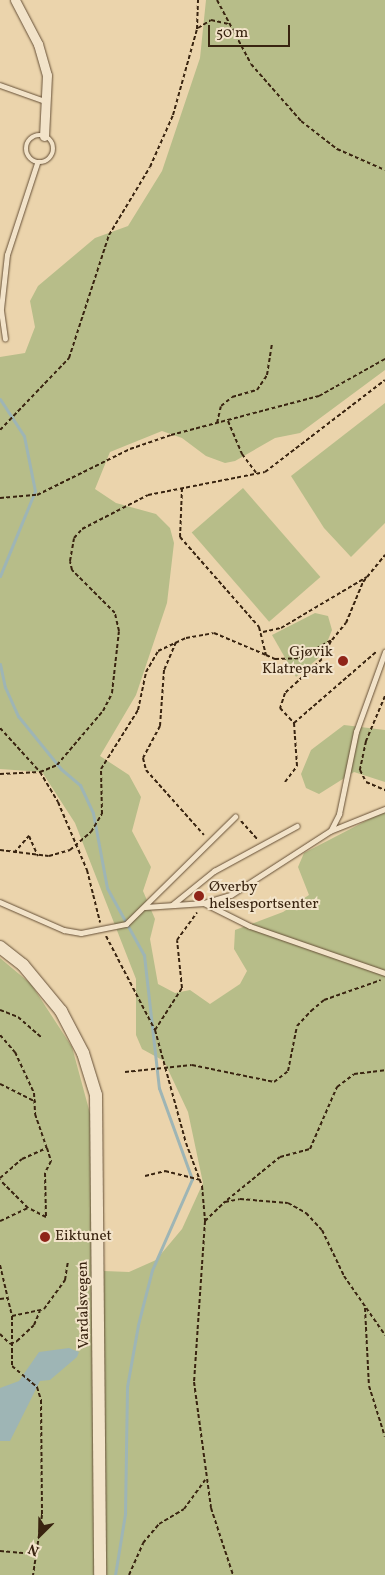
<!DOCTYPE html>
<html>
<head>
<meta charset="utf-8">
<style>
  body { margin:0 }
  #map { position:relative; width:385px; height:1575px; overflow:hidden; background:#ebd4ac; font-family:Vollkorn,serif }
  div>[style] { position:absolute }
  .green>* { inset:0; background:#b7bd89; transform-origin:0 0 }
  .water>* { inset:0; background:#9eb5b5 }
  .stream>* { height:3px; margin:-1.5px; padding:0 1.5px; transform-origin:1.5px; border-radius:1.5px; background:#9eb5b5 }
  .path>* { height:2px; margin-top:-1px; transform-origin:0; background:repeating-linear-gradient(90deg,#392410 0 4px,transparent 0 6.5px) }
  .roads { filter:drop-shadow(0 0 1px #665037) drop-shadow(0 0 1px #665037) }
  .service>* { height:4.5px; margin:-2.25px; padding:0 2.25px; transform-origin:2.25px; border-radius:2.25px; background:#f2e3c9 }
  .service>.ring { margin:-2.25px; padding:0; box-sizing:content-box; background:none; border:4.5px solid #f2e3c9; border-radius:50% }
  .minor>* { height:9px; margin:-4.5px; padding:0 4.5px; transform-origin:4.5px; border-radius:4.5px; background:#f2e3c9 }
  .secondary>* { height:12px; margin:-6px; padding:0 6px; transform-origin:6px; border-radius:6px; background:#f2e3c9 }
  .dots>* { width:14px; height:14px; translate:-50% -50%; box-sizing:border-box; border:2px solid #f2e3c9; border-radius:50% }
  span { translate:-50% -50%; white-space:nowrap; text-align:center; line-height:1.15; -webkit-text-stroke:4px #f2e3c9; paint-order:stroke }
  .poi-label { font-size:15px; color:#392410 }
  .right { translate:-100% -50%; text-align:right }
  .left { translate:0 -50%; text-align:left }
  .street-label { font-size:15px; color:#392410 }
  .north { position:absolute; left:15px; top:1510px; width:50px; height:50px; -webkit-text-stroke:4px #f2e3c9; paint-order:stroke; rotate:203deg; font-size:14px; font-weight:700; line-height:20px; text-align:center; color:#392410 }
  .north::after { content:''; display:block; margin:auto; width:18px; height:22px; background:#392410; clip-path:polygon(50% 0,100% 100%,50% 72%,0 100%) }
  .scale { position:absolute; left:208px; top:25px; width:82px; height:22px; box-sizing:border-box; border:2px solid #392410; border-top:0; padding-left:6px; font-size:15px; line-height:18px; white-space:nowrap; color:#392410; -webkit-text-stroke:4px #f2e3c9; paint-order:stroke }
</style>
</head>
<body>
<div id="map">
  <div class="green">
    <i style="clip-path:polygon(206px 0,385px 0,385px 370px,300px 433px,275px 438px,235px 461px,225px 463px,206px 456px,182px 438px,162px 431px,110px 452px,95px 489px,116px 503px,156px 514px,170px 528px,174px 543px,167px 603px,136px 695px,100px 756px,129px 775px,141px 797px,132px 831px,151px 867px,143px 891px,155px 919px,150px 939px,158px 984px,175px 993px,190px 990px,210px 1004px,240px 984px,247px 971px,234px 949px,235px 930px,283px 912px,309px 895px,298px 867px,304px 853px,385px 811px,385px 1575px,0 1575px,0 958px,31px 984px,72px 1047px,91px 1117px,104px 1271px,129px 1272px,156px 1260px,182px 1229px,203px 1183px,188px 1112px,164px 1061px,142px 1049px,136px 1035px,136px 979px,75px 823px,42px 772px,0 769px,0 357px,25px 353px,35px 327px,30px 301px,38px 286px,95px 238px,128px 226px,162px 171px,200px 58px)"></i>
    <i style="clip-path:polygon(385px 403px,385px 523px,351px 557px,324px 528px,291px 476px)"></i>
    <i style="left:243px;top:488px;width:118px;height:68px;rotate:49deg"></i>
    <i style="clip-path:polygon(315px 613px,328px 616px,332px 630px,322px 655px,296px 677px,272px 635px)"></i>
    <i style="clip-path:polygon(344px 725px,385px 730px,385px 782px,354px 772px,319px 794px,306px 788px,301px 774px,311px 750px)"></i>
  </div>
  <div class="water">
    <i style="clip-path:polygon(69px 1348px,79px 1352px,77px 1357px,50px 1380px,40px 1381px,10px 1441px,0 1441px,0 1388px,19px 1381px,39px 1352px)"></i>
  </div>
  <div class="stream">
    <i style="left:0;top:399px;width:44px;rotate:57deg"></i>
    <i style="left:24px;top:436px;width:56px;rotate:78.7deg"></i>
    <i style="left:35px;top:491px;width:92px;rotate:112.4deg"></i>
    <i style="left:0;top:664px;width:24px;rotate:78deg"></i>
    <i style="left:5px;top:687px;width:32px;rotate:66deg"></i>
    <i style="left:18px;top:716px;width:68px;rotate:50.9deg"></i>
    <i style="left:61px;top:769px;width:25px;rotate:40deg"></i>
    <i style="left:80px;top:785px;width:31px;rotate:65deg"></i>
    <i style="left:93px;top:813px;width:76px;rotate:79.4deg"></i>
    <i style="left:107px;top:888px;width:77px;rotate:61.1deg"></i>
    <i style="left:144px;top:955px;width:134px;rotate:83.6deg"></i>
    <i style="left:159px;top:1088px;width:97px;rotate:70.1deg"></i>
    <i style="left:192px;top:1179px;width:99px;rotate:113.7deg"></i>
    <i style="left:152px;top:1270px;width:57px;rotate:104.3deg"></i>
    <i style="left:138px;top:1325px;width:63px;rotate:100.1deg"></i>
    <i style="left:127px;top:1387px;width:127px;rotate:90.9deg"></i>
    <i style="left:125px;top:1514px;width:62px;rotate:99.3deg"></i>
  </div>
  <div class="path">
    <i style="left:217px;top:0;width:72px;rotate:62deg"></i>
    <i style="left:251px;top:64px;width:76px;rotate:48.7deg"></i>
    <i style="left:301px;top:121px;width:46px;rotate:37.9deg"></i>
    <i style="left:337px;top:149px;width:52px;rotate:23.6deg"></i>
    <i style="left:198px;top:28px;width:15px;rotate:-32deg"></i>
    <i style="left:211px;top:20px;width:18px;rotate:13deg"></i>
    <i style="left:228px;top:421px;width:36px;rotate:67deg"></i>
    <i style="left:242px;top:454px;width:26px;rotate:53deg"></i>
    <i style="left:217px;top:423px;width:17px;rotate:-77deg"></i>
    <i style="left:221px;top:406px;width:14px;rotate:-39deg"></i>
    <i style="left:232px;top:397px;width:26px;rotate:-16deg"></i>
    <i style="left:257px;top:390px;width:18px;rotate:-56deg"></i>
    <i style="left:267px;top:375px;width:31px;rotate:-81deg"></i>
    <i style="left:0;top:430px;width:100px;rotate:-46.2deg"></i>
    <i style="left:69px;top:358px;width:129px;rotate:-72deg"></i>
    <i style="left:109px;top:235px;width:79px;rotate:-58.9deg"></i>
    <i style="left:150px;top:167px;width:57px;rotate:-66.1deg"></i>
    <i style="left:173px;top:115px;width:89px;rotate:-74.4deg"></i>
    <i style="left:197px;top:29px;width:29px;rotate:-88deg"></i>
    <i style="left:182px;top:488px;width:49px;rotate:92.3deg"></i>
    <i style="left:180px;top:537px;width:120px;rotate:48.7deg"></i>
    <i style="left:259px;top:627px;width:29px;rotate:76deg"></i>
    <i style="left:266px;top:655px;width:10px;rotate:24deg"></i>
    <i style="left:275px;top:659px;width:24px;rotate:-2deg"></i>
    <i style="left:299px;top:658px;width:38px;rotate:-29deg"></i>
    <i style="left:332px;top:640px;width:22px;rotate:-51deg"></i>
    <i style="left:346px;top:623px;width:44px;rotate:-67.5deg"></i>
    <i style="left:363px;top:582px;width:35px;rotate:-51deg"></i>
    <i style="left:0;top:498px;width:37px;rotate:-5deg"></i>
    <i style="left:37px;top:495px;width:104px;rotate:-26.3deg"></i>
    <i style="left:130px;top:449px;width:43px;rotate:-18.9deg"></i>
    <i style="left:171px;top:435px;width:153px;rotate:-14.8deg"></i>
    <i style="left:319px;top:396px;width:76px;rotate:-29.3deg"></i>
    <i style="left:263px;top:632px;width:18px;rotate:-13deg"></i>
    <i style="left:281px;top:628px;width:100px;rotate:-30.7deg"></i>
    <i style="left:331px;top:641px;width:20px;rotate:117deg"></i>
    <i style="left:322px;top:659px;width:50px;rotate:137.4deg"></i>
    <i style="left:285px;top:693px;width:16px;rotate:108deg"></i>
    <i style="left:280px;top:708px;width:21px;rotate:47deg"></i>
    <i style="left:294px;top:723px;width:110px;rotate:-40.9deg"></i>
    <i style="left:176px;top:642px;width:30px;rotate:113deg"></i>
    <i style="left:164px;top:670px;width:56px;rotate:94.1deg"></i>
    <i style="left:160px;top:726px;width:36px;rotate:118deg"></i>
    <i style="left:143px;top:758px;width:12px;rotate:76deg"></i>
    <i style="left:146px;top:770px;width:87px;rotate:48.3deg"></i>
    <i style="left:385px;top:696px;width:49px;rotate:112.9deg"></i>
    <i style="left:366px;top:741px;width:30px;rotate:102deg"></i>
    <i style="left:360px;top:770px;width:13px;rotate:63deg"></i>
    <i style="left:366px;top:782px;width:21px;rotate:23deg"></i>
    <i style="left:0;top:728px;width:59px;rotate:47.7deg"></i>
    <i style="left:40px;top:772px;width:35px;rotate:59deg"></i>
    <i style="left:58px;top:802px;width:74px;rotate:66.9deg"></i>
    <i style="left:87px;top:870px;width:54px;rotate:76deg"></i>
    <i style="left:0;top:774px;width:40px;rotate:-2.9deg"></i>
    <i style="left:40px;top:772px;width:18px;rotate:-22deg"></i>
    <i style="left:57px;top:765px;width:71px;rotate:-49.6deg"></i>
    <i style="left:103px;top:711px;width:20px;rotate:-63deg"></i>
    <i style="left:112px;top:693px;width:62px;rotate:-83.6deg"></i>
    <i style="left:119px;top:631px;width:18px;rotate:-103deg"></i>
    <i style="left:115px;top:613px;width:61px;rotate:-135deg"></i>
    <i style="left:72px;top:570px;width:9px;rotate:-103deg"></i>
    <i style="left:70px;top:561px;width:23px;rotate:-80deg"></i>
    <i style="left:74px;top:538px;width:12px;rotate:-48deg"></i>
    <i style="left:82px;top:529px;width:74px;rotate:-27.3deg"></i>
    <i style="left:148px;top:495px;width:119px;rotate:-11.1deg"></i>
    <i style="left:265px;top:472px;width:151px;rotate:-37.5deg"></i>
    <i style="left:285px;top:782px;width:20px;rotate:-53deg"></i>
    <i style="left:297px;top:766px;width:43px;rotate:-94deg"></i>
    <i style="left:241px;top:821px;width:25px;rotate:48deg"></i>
    <i style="left:0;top:850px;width:49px;rotate:7deg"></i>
    <i style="left:49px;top:856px;width:22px;rotate:-16deg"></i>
    <i style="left:70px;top:850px;width:28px;rotate:-41deg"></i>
    <i style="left:91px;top:832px;width:21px;rotate:-59deg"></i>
    <i style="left:102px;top:814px;width:45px;rotate:-91.3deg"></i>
    <i style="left:101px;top:769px;width:70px;rotate:-57.9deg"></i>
    <i style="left:138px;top:710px;width:39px;rotate:-78deg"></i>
    <i style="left:146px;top:672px;width:24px;rotate:-60deg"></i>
    <i style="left:158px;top:651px;width:31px;rotate:-25deg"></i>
    <i style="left:186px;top:638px;width:28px;rotate:-10deg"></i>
    <i style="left:214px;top:633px;width:56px;rotate:22.9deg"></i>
    <i style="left:14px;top:853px;width:23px;rotate:-49deg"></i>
    <i style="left:29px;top:836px;width:22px;rotate:66deg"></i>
    <i style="left:106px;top:936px;width:106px;rotate:62.5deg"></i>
    <i style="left:155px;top:1030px;width:117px;rotate:74.7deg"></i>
    <i style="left:186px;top:1143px;width:46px;rotate:69.6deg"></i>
    <i style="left:202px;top:1186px;width:35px;rotate:85deg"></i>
    <i style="left:205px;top:1221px;width:161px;rotate:93.9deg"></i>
    <i style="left:194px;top:1382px;width:127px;rotate:82.3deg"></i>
    <i style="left:211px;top:1508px;width:71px;rotate:71.8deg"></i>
    <i style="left:0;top:1010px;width:19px;rotate:21deg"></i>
    <i style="left:18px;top:1017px;width:32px;rotate:41deg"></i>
    <i style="left:155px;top:1030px;width:50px;rotate:-57.3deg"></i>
    <i style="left:182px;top:988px;width:48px;rotate:-95.9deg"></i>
    <i style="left:177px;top:940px;width:34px;rotate:-54deg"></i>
    <i style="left:0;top:1035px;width:23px;rotate:49deg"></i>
    <i style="left:15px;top:1052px;width:45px;rotate:65.1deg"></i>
    <i style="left:34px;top:1093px;width:21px;rotate:87deg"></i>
    <i style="left:35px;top:1114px;width:36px;rotate:71deg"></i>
    <i style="left:125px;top:1072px;width:67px;rotate:-6deg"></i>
    <i style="left:192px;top:1065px;width:84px;rotate:11.7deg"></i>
    <i style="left:274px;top:1082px;width:18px;rotate:-38deg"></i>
    <i style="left:288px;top:1071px;width:46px;rotate:-78.7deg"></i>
    <i style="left:297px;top:1026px;width:21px;rotate:-47deg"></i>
    <i style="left:311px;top:1011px;width:17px;rotate:-40deg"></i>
    <i style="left:324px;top:1000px;width:60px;rotate:-19.3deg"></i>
    <i style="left:0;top:1084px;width:40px;rotate:26.6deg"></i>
    <i style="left:145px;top:1176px;width:21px;rotate:-14deg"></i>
    <i style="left:165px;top:1171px;width:36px;rotate:14deg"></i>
    <i style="left:0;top:1178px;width:29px;rotate:-41deg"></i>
    <i style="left:22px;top:1159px;width:27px;rotate:-24deg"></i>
    <i style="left:47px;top:1148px;width:14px;rotate:73deg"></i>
    <i style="left:51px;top:1161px;width:13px;rotate:117deg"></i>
    <i style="left:45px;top:1173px;width:44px;rotate:88.7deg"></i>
    <i style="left:46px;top:1217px;width:20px;rotate:-153deg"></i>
    <i style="left:28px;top:1208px;width:40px;rotate:-135deg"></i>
    <i style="left:227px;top:1200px;width:68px;rotate:-39.1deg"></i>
    <i style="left:280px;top:1157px;width:31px;rotate:-15deg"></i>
    <i style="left:310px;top:1149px;width:68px;rotate:-66.5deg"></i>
    <i style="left:337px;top:1087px;width:21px;rotate:-37deg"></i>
    <i style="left:354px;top:1074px;width:31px;rotate:-7deg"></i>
    <i style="left:0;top:1221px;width:31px;rotate:-25deg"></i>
    <i style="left:205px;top:1221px;width:28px;rotate:-44deg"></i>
    <i style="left:225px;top:1202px;width:15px;rotate:-11deg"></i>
    <i style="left:240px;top:1199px;width:48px;rotate:4.8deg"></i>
    <i style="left:288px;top:1203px;width:21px;rotate:29deg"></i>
    <i style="left:306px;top:1213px;width:23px;rotate:47deg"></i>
    <i style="left:322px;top:1230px;width:51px;rotate:64.4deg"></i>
    <i style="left:344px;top:1276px;width:72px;rotate:55.2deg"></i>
    <i style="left:0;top:1265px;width:52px;rotate:76.8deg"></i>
    <i style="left:12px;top:1316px;width:50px;rotate:90deg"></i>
    <i style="left:12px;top:1366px;width:33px;rotate:40deg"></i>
    <i style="left:37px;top:1387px;width:14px;rotate:73deg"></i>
    <i style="left:41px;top:1400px;width:115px;rotate:89.5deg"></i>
    <i style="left:42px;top:1515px;width:61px;rotate:98.5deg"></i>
    <i style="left:0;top:1299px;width:8px;rotate:-7deg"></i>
    <i style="left:365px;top:1308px;width:78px;rotate:87.1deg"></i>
    <i style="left:369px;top:1386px;width:53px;rotate:72.6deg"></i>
    <i style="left:12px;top:1316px;width:33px;rotate:-12deg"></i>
    <i style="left:44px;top:1309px;width:36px;rotate:-54deg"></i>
    <i style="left:65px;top:1280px;width:18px;rotate:-81deg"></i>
    <i style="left:0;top:1334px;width:14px;rotate:45deg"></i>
    <i style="left:10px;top:1344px;width:8px;rotate:-23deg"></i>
    <i style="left:17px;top:1341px;width:23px;rotate:-43deg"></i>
    <i style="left:34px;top:1325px;width:15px;rotate:-67deg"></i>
    <i style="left:0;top:1551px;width:37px;rotate:5deg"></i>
    <i style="left:129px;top:1575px;width:35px;rotate:-66deg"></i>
    <i style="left:143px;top:1543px;width:25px;rotate:-50deg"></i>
    <i style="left:159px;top:1524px;width:29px;rotate:-31deg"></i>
    <i style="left:184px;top:1509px;width:36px;rotate:-54deg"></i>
  </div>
  <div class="roads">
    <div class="service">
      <i style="left:0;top:85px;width:48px;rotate:19.6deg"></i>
      <i class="ring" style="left:26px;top:135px;width:23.5px;height:23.5px"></i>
      <i style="left:5px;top:339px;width:30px;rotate:-98deg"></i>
      <i style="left:1px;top:309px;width:54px;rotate:-83.7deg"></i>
      <i style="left:7px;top:255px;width:97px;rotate:-71.9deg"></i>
      <i style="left:331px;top:830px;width:18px;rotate:-63deg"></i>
      <i style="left:339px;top:814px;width:84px;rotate:-78.3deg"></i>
      <i style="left:356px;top:732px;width:85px;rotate:-70.1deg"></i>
      <i style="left:0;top:902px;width:70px;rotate:23.6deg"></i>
      <i style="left:64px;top:930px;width:17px;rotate:10deg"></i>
      <i style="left:81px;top:933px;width:46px;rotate:-11.3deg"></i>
      <i style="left:126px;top:924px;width:153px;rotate:-44.5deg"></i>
      <i style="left:204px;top:903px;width:28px;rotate:-17deg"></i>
      <i style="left:231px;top:895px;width:118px;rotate:-32.9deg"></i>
      <i style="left:330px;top:831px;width:59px;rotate:-21.8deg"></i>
      <i style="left:172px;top:905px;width:54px;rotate:-39deg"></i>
      <i style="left:214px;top:871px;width:94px;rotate:-28.5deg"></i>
      <i style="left:145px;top:907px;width:59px;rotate:-3.9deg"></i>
      <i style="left:204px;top:903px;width:51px;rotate:26.6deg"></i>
      <i style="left:250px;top:926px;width:143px;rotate:19.2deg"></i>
    </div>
    <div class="minor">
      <i style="left:15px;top:0;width:50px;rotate:62.4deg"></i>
      <i style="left:38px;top:44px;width:32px;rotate:74deg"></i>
      <i style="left:47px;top:75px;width:61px;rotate:92.8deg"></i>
    </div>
    <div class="secondary">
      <i style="left:0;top:947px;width:29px;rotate:38deg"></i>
      <i style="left:23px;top:965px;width:60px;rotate:50.4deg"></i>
      <i style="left:61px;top:1011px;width:47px;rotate:62.4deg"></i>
      <i style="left:83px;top:1053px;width:44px;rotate:72.8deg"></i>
      <i style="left:96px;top:1095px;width:480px;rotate:89.5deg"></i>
    </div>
  </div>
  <div class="dots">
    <i style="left:343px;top:661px;background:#8f2418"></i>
    <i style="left:199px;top:896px;background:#8f2418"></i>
    <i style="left:45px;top:1237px;background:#8f2418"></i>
  </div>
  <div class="poi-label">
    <span class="right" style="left:333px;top:661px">Gjøvik<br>Klatrepark</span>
    <span class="left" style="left:209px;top:896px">Øverby<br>helsesportsenter</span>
    <span class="left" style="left:55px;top:1237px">Eiktunet</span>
  </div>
  <div class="street-label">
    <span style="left:84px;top:1305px;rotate:-91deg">Vardalsvegen</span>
  </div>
  <div class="north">N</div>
  <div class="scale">50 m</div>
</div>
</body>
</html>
